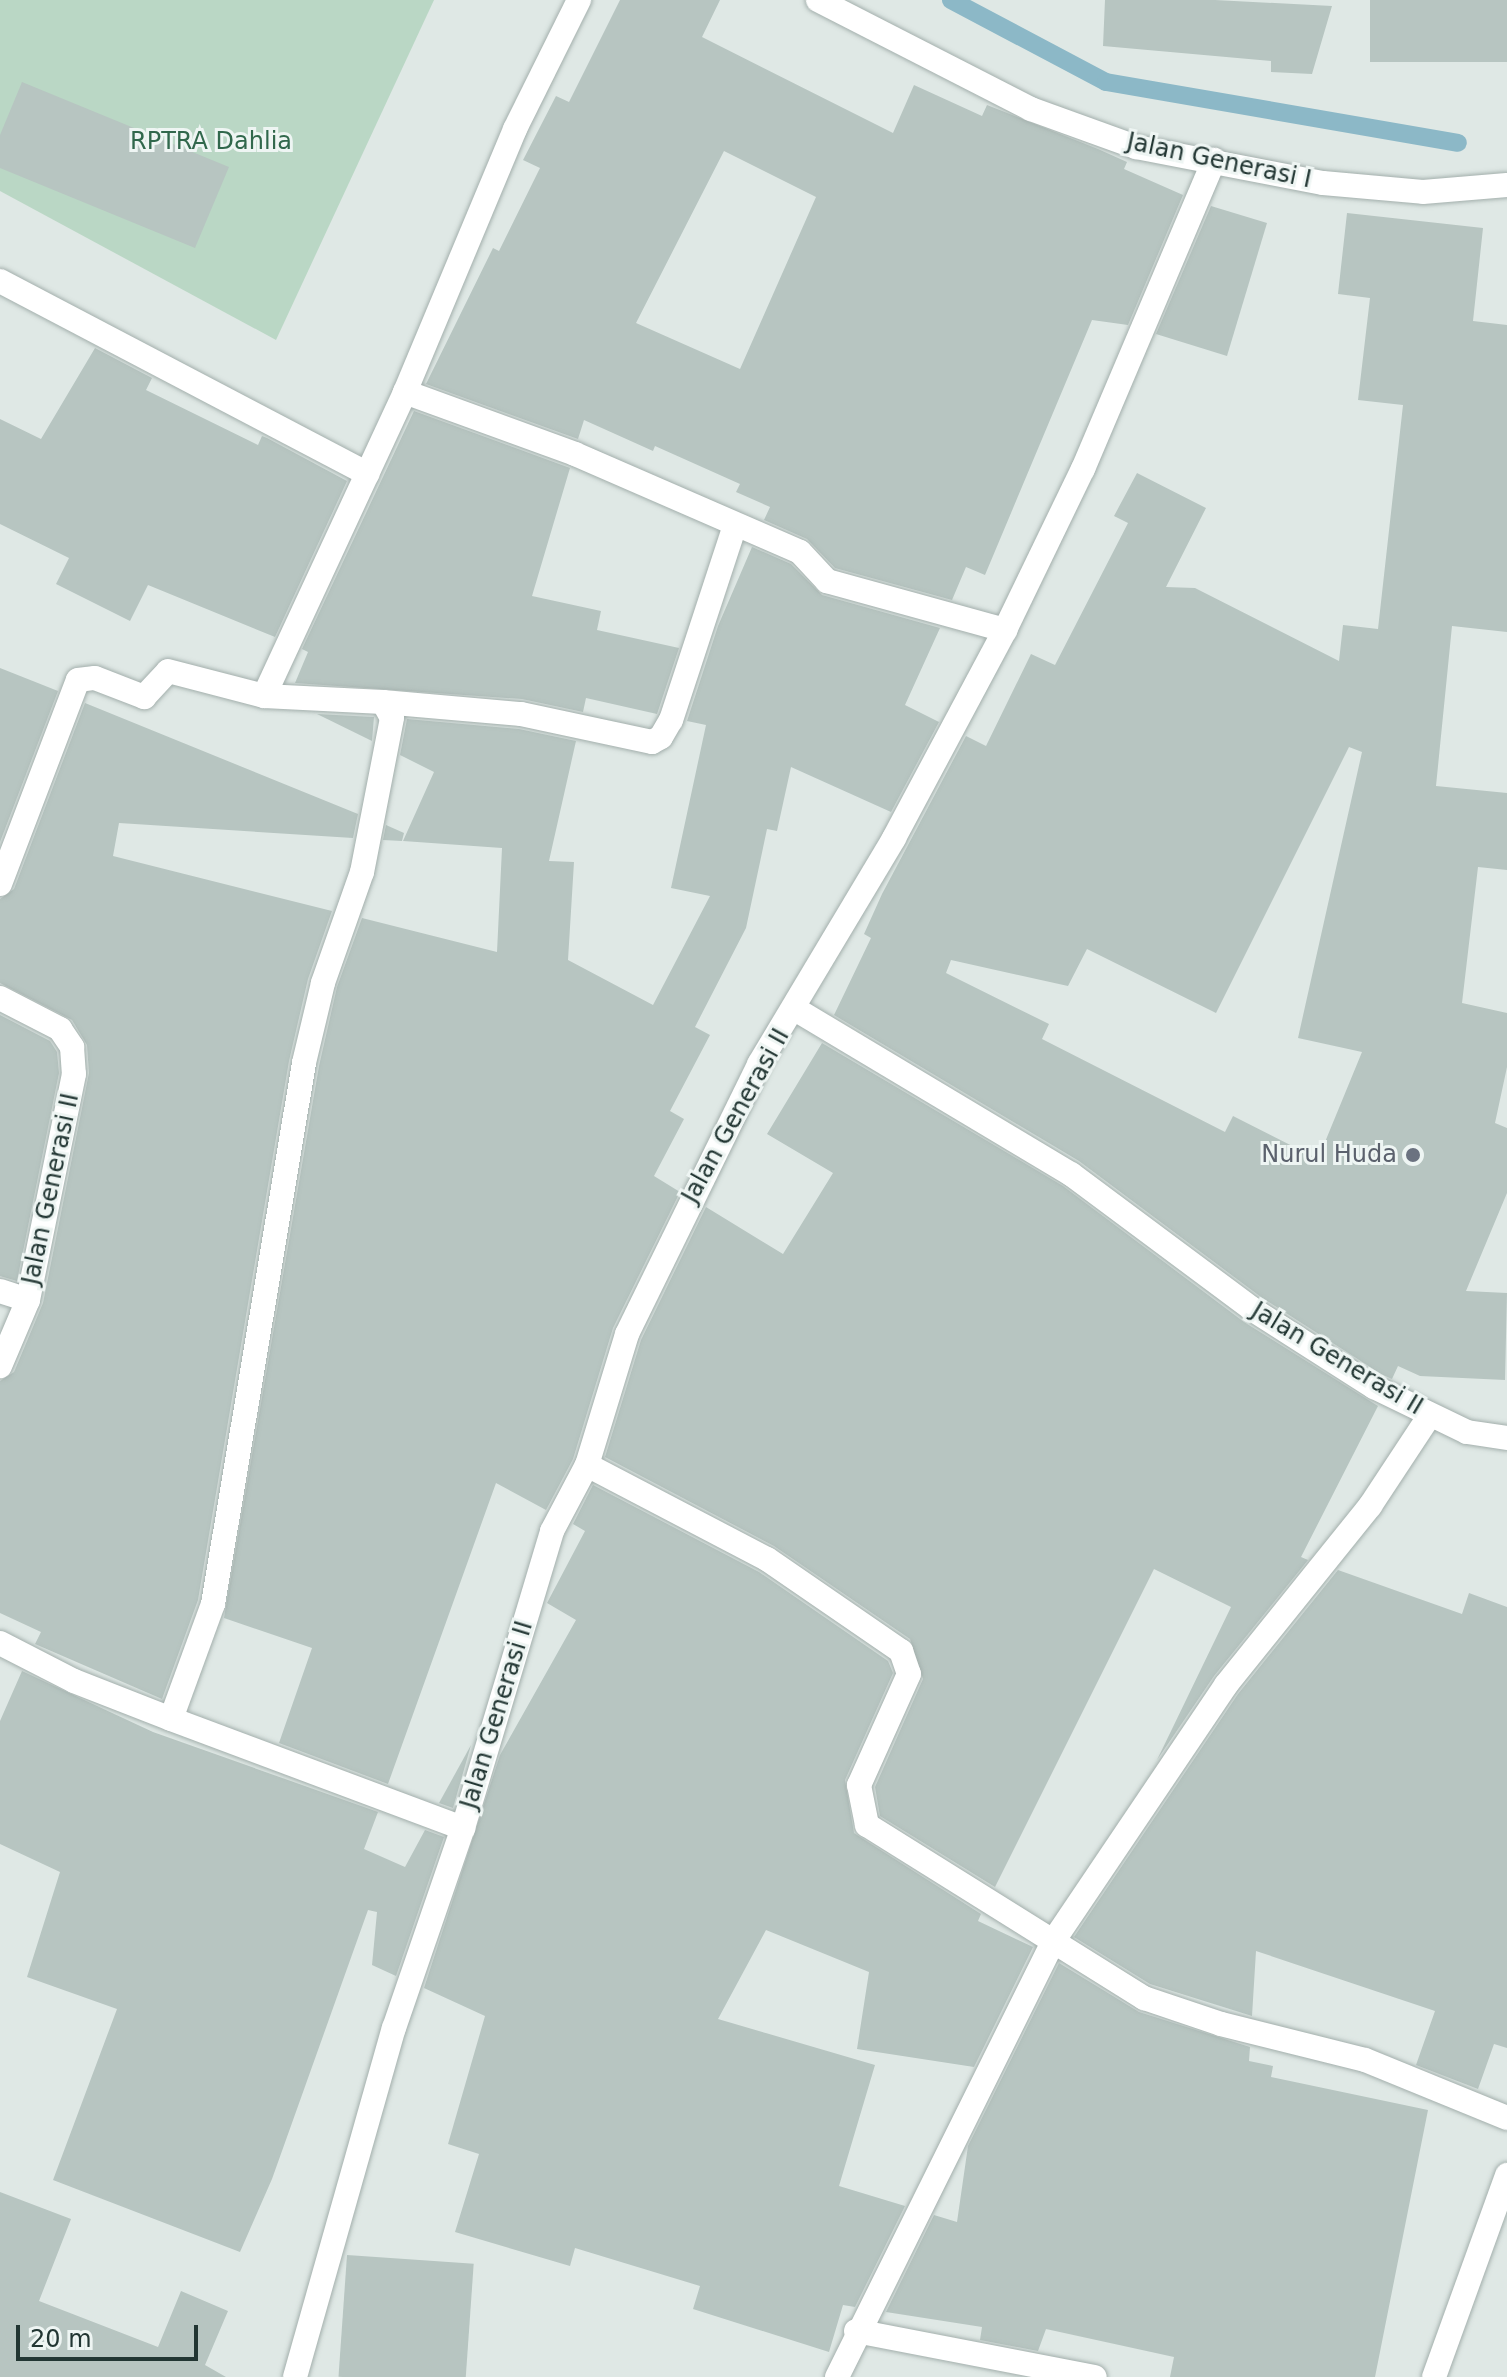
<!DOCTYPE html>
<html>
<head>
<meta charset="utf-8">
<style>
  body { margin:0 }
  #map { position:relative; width:1507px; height:2377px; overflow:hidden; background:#dfe8e5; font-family:"DejaVu Sans",sans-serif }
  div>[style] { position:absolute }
  .green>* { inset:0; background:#bad7c5 }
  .stream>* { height:18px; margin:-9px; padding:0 9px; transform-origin:9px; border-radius:9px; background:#8cb8c7 }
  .building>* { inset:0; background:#b7c5c1; transform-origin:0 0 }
  .roads { filter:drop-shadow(0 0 2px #a3afac) drop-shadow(0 0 2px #a3afac) }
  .street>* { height:24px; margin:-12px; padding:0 12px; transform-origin:12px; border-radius:12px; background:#fff }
  .secondary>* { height:24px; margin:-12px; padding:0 12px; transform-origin:12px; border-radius:12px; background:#fff }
  .dots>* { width:22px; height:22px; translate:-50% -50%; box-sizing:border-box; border:4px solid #eef5f3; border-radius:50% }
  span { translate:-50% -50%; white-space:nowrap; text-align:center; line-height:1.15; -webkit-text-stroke:6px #eef5f3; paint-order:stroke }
  .park-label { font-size:24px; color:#31684c }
  .street-label { font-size:24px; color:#223633 }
  .worship-label { font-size:24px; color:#5b616d }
  .right { translate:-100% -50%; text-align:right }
  .scale { position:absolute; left:16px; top:2325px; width:182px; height:36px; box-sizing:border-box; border:4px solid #223633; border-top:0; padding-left:10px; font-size:24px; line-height:28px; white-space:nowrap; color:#223633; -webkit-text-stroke:6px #eef5f3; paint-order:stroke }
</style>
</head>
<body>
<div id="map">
  <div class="green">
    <i style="clip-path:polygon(0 0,434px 0,276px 340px,0 191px)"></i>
  </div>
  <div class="stream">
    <i style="left:951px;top:0;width:175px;rotate:27.9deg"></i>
    <i style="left:1106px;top:82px;width:357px;rotate:9.8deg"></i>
  </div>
  <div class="building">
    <i style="clip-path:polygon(evenodd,620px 0,720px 0,702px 37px,893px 133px,914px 85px,982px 116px,987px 105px,1098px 149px,1127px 162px,1124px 169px,1183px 195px,1128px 325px,1092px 320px,985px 575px,966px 567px,952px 600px,835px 568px,807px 539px,764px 520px,770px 507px,736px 492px,740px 484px,655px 446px,653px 451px,584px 420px,578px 439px,426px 384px,493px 248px,499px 251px,540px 168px,523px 160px,556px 96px,569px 102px,620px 0,724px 151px,816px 197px,740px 369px,636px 323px,724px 151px)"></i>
    <i style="clip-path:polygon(1105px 0,1215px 0,1332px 6px,1312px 74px,1271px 72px,1271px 61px,1103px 46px)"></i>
    <i style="left:1370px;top:0;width:137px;height:62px"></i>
    <i style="clip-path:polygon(22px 82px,229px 167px,195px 248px,0 168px,0 135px)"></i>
    <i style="clip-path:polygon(1211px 206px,1267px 223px,1227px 356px,1156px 334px)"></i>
    <i style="clip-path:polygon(evenodd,1347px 213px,1483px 228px,1473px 321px,1507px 325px,1507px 632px,1452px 626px,1436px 786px,1507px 793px,1507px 870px,1478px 867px,1462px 1003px,1507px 1013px,1507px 1067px,1495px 1123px,1507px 1128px,1507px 1193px,1466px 1291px,1507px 1293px,1505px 1380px,1420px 1376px,1398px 1366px,1392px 1379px,1381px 1374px,1261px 1297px,1079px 1161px,834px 1015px,871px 938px,864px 934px,882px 894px,966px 736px,986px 746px,1031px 654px,1055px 665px,1128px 523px,1114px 516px,1137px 473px,1206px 508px,1166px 587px,1195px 588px,1339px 661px,1343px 625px,1378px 629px,1403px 405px,1358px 400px,1370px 298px,1338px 294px,1347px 213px,1349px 747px,1362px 752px,1298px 1038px,1362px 1052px,1318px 1159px,1233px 1116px,1225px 1132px,1042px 1039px,1049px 1024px,946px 973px,951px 960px,1068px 986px,1087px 949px,1216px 1013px,1349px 747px)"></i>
    <i style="clip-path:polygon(95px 348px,152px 378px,146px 390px,258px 445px,262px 436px,267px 438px,347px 481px,275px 637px,148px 585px,130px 621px,56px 584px,69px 558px,0 524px,0 419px,41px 439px)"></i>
    <i style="clip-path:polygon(414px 411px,570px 468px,532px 596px,601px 611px,597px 630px,679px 648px,657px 714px,586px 698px,583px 712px,522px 699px,295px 683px,308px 652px,302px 649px)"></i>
    <i style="clip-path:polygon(752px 547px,791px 564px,822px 595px,940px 628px,905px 705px,939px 722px,891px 812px,791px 767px,777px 831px,767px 829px,746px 928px,695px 1027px,710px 1035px,670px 1111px,684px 1119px,654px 1176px,680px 1192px,613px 1328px,573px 1459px,546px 1510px,496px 1483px,388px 1784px,279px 1743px,312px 1648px,224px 1618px,319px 1066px,337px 987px,362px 918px,497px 952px,502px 848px,403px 841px,434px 772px,400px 755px,407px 719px,519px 729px,576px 741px,549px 861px,574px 862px,568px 960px,653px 1005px,710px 896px,671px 888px,706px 725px,687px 721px,718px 626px)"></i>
    <i style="clip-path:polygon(0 668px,58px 691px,0 842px)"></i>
    <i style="clip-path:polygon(85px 703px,358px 814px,353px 838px,119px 823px,113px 856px,332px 911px,308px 979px,289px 1061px,198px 1600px,162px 1699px,35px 1644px,41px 1632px,0 1613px,0 1381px,14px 1372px,43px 1303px,89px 1073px,87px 1045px,72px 1020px,0 983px,0 899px,14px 889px)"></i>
    <i style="clip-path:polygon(317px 714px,374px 717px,372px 741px)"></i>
    <i style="clip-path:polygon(386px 825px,404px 833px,402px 841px,383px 840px)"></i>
    <i style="clip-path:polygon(0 1015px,50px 1041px,57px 1052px,59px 1073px,17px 1281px,0 1276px)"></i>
    <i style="clip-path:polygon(822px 1043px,1063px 1186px,1244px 1322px,1378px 1406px,1301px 1557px,1308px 1560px,1214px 1676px,1157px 1760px,1231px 1607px,1154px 1569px,995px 1887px,880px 1816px,875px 1787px,923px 1679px,910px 1639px,774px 1546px,605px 1457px,641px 1340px,706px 1207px,783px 1254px,833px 1173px,767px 1134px)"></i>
    <i style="clip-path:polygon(593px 1485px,759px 1572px,888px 1661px,893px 1673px,845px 1780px,854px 1833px,981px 1914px,978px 1921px,1033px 1947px,974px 2067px,857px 2049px,869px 1972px,766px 1930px,718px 2019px,875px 2065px,839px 2186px,905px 2206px,855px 2307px,843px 2305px,829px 2352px,693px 2309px,700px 2286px,575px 2248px,570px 2266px,455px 2232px,479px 2154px,448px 2144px,485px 2016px,424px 1988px,500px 1755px,576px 1620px,547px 1603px,585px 1531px,573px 1524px)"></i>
    <i style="clip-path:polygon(1338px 1570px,1462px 1614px,1469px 1593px,1507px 1607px,1507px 2048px,1494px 2044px,1478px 2089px,1416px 2065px,1435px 2011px,1256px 1951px,1252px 2016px,1150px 1984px,1074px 1937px,1238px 1694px)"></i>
    <i style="clip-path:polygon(22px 1671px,153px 1732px,378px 1812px,364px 1849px,405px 1867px,425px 1830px,444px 1837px,396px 1976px,372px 1965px,377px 1912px,368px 1910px,272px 2179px,240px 2252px,53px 2180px,117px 2009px,27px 1977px,60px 1872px,0 1844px,0 1721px)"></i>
    <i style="clip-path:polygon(471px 1745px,453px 1808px,439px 1803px)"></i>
    <i style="clip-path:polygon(1059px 1963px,1139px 2012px,1250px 2047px,1249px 2061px,1273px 2066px,1271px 2077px,1428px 2110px,1375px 2377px,1170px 2377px,1174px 2357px,1046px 2329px,1038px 2351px,980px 2340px,982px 2327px,886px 2312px,934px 2215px,957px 2222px,968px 2146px)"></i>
    <i style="clip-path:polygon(0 2192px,71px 2219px,39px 2301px,158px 2347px,181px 2291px,228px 2311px,205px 2365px,226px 2377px,0 2377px)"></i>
    <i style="left:347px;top:2255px;width:127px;height:122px;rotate:4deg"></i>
  </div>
  <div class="roads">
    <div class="street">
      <i style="left:818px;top:0;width:239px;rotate:27.1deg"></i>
      <i style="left:1031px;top:109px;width:112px;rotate:19.9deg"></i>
      <i style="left:1136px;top:147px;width:190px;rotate:10.9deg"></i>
      <i style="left:1323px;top:183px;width:100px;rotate:5.1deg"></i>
      <i style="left:1423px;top:192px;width:84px;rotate:-4.8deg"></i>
      <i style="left:0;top:281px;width:415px;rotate:27.7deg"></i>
      <i style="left:405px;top:392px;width:181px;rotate:20deg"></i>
      <i style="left:575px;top:454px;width:245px;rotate:23.5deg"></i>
      <i style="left:800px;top:552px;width:40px;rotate:47deg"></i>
      <i style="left:827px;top:581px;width:185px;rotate:15.4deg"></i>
      <i style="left:264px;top:696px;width:335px;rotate:-65.1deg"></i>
      <i style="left:405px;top:392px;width:285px;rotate:-67.3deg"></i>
      <i style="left:515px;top:129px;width:144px;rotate:-63.6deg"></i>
      <i style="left:383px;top:702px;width:139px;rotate:5deg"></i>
      <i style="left:521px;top:714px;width:134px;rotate:12.1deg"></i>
      <i style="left:652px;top:742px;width:10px;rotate:-29deg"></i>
      <i style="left:661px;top:737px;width:20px;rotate:-60deg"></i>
      <i style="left:671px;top:720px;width:205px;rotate:-71.8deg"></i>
      <i style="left:0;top:884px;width:218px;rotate:-69.1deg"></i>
      <i style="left:78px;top:680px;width:17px;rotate:-7deg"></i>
      <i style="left:95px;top:678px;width:53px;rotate:21.2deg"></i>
      <i style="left:144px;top:697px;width:35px;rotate:-47deg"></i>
      <i style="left:168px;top:671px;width:99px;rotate:14.6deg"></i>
      <i style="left:264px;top:696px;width:119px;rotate:2.9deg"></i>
      <i style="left:383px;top:702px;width:18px;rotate:61deg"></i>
      <i style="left:392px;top:718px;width:157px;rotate:101deg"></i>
      <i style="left:362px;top:872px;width:118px;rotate:109.4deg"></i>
      <i style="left:323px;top:983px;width:82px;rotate:103.4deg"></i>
      <i style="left:304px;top:1063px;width:549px;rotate:99.55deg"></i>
      <i style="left:213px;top:1604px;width:122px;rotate:110.1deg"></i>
      <i style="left:0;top:998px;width:68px;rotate:27.3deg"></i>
      <i style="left:60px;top:1029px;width:22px;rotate:56deg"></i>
      <i style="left:72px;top:1047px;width:27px;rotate:86deg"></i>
      <i style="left:74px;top:1074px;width:231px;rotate:101.5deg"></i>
      <i style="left:28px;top:1300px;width:72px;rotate:113deg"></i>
      <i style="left:795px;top:1009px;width:322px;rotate:30.9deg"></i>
      <i style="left:1071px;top:1174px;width:226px;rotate:36.7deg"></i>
      <i style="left:1252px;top:1309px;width:145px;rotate:32.6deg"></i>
      <i style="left:1374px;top:1387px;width:103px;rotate:25.8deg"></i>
      <i style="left:1467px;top:1432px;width:40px;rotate:8.5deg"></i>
      <i style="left:0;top:1291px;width:29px;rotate:18deg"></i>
      <i style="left:587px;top:1465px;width:203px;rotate:27.6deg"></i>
      <i style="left:767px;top:1559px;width:163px;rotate:34.5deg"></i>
      <i style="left:901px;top:1651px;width:24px;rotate:71deg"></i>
      <i style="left:909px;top:1674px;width:122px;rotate:114.2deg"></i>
      <i style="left:859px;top:1785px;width:41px;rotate:78.7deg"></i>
      <i style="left:867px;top:1825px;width:327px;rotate:32deg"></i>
      <i style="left:1144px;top:1998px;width:81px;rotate:18.7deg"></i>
      <i style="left:1221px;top:2024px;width:148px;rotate:14deg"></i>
      <i style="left:1365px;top:2060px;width:153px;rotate:22.2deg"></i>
      <i style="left:0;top:1643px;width:83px;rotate:27.2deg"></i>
      <i style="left:74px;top:1681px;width:104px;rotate:21.4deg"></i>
      <i style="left:171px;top:1719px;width:312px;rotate:20.5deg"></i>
      <i style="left:856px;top:2331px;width:243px;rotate:10.9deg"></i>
      <i style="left:295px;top:2377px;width:363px;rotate:-74.2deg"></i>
      <i style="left:394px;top:2028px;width:212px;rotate:-71deg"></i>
      <i style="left:463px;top:1828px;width:310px;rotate:-73.3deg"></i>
      <i style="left:552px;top:1531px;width:75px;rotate:-62.1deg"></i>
      <i style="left:587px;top:1465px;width:137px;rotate:-73deg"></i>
      <i style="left:627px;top:1334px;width:301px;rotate:-63.9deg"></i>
      <i style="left:759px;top:1064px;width:263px;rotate:-59.1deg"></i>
      <i style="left:894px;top:838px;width:236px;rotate:-61.9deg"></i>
      <i style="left:1005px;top:630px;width:179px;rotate:-64.2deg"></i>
      <i style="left:1083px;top:469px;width:336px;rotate:-67deg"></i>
      <i style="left:837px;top:2377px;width:484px;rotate:-63.6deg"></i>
      <i style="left:1052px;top:1943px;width:311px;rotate:-56deg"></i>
      <i style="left:1226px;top:1685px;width:230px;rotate:-51.2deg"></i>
      <i style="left:1370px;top:1506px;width:109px;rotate:-56.6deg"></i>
    </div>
    <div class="secondary">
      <i style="left:1434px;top:2377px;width:215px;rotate:-70.1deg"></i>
    </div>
  </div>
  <div class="dots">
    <i style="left:1413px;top:1155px;background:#6b7280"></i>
  </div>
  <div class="park-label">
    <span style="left:211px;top:142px">RPTRA Dahlia</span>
  </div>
  <div class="street-label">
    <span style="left:1219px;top:161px;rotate:12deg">Jalan Generasi I</span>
    <span style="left:736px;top:1116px;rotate:-61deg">Jalan Generasi II</span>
    <span style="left:51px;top:1189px;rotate:-78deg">Jalan Generasi II</span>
    <span style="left:1337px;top:1359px;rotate:31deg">Jalan Generasi II</span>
    <span style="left:497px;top:1715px;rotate:-73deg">Jalan Generasi II</span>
  </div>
  <div class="worship-label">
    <span class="right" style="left:1397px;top:1155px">Nurul Huda</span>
  </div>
  <div class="scale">20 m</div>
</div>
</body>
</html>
